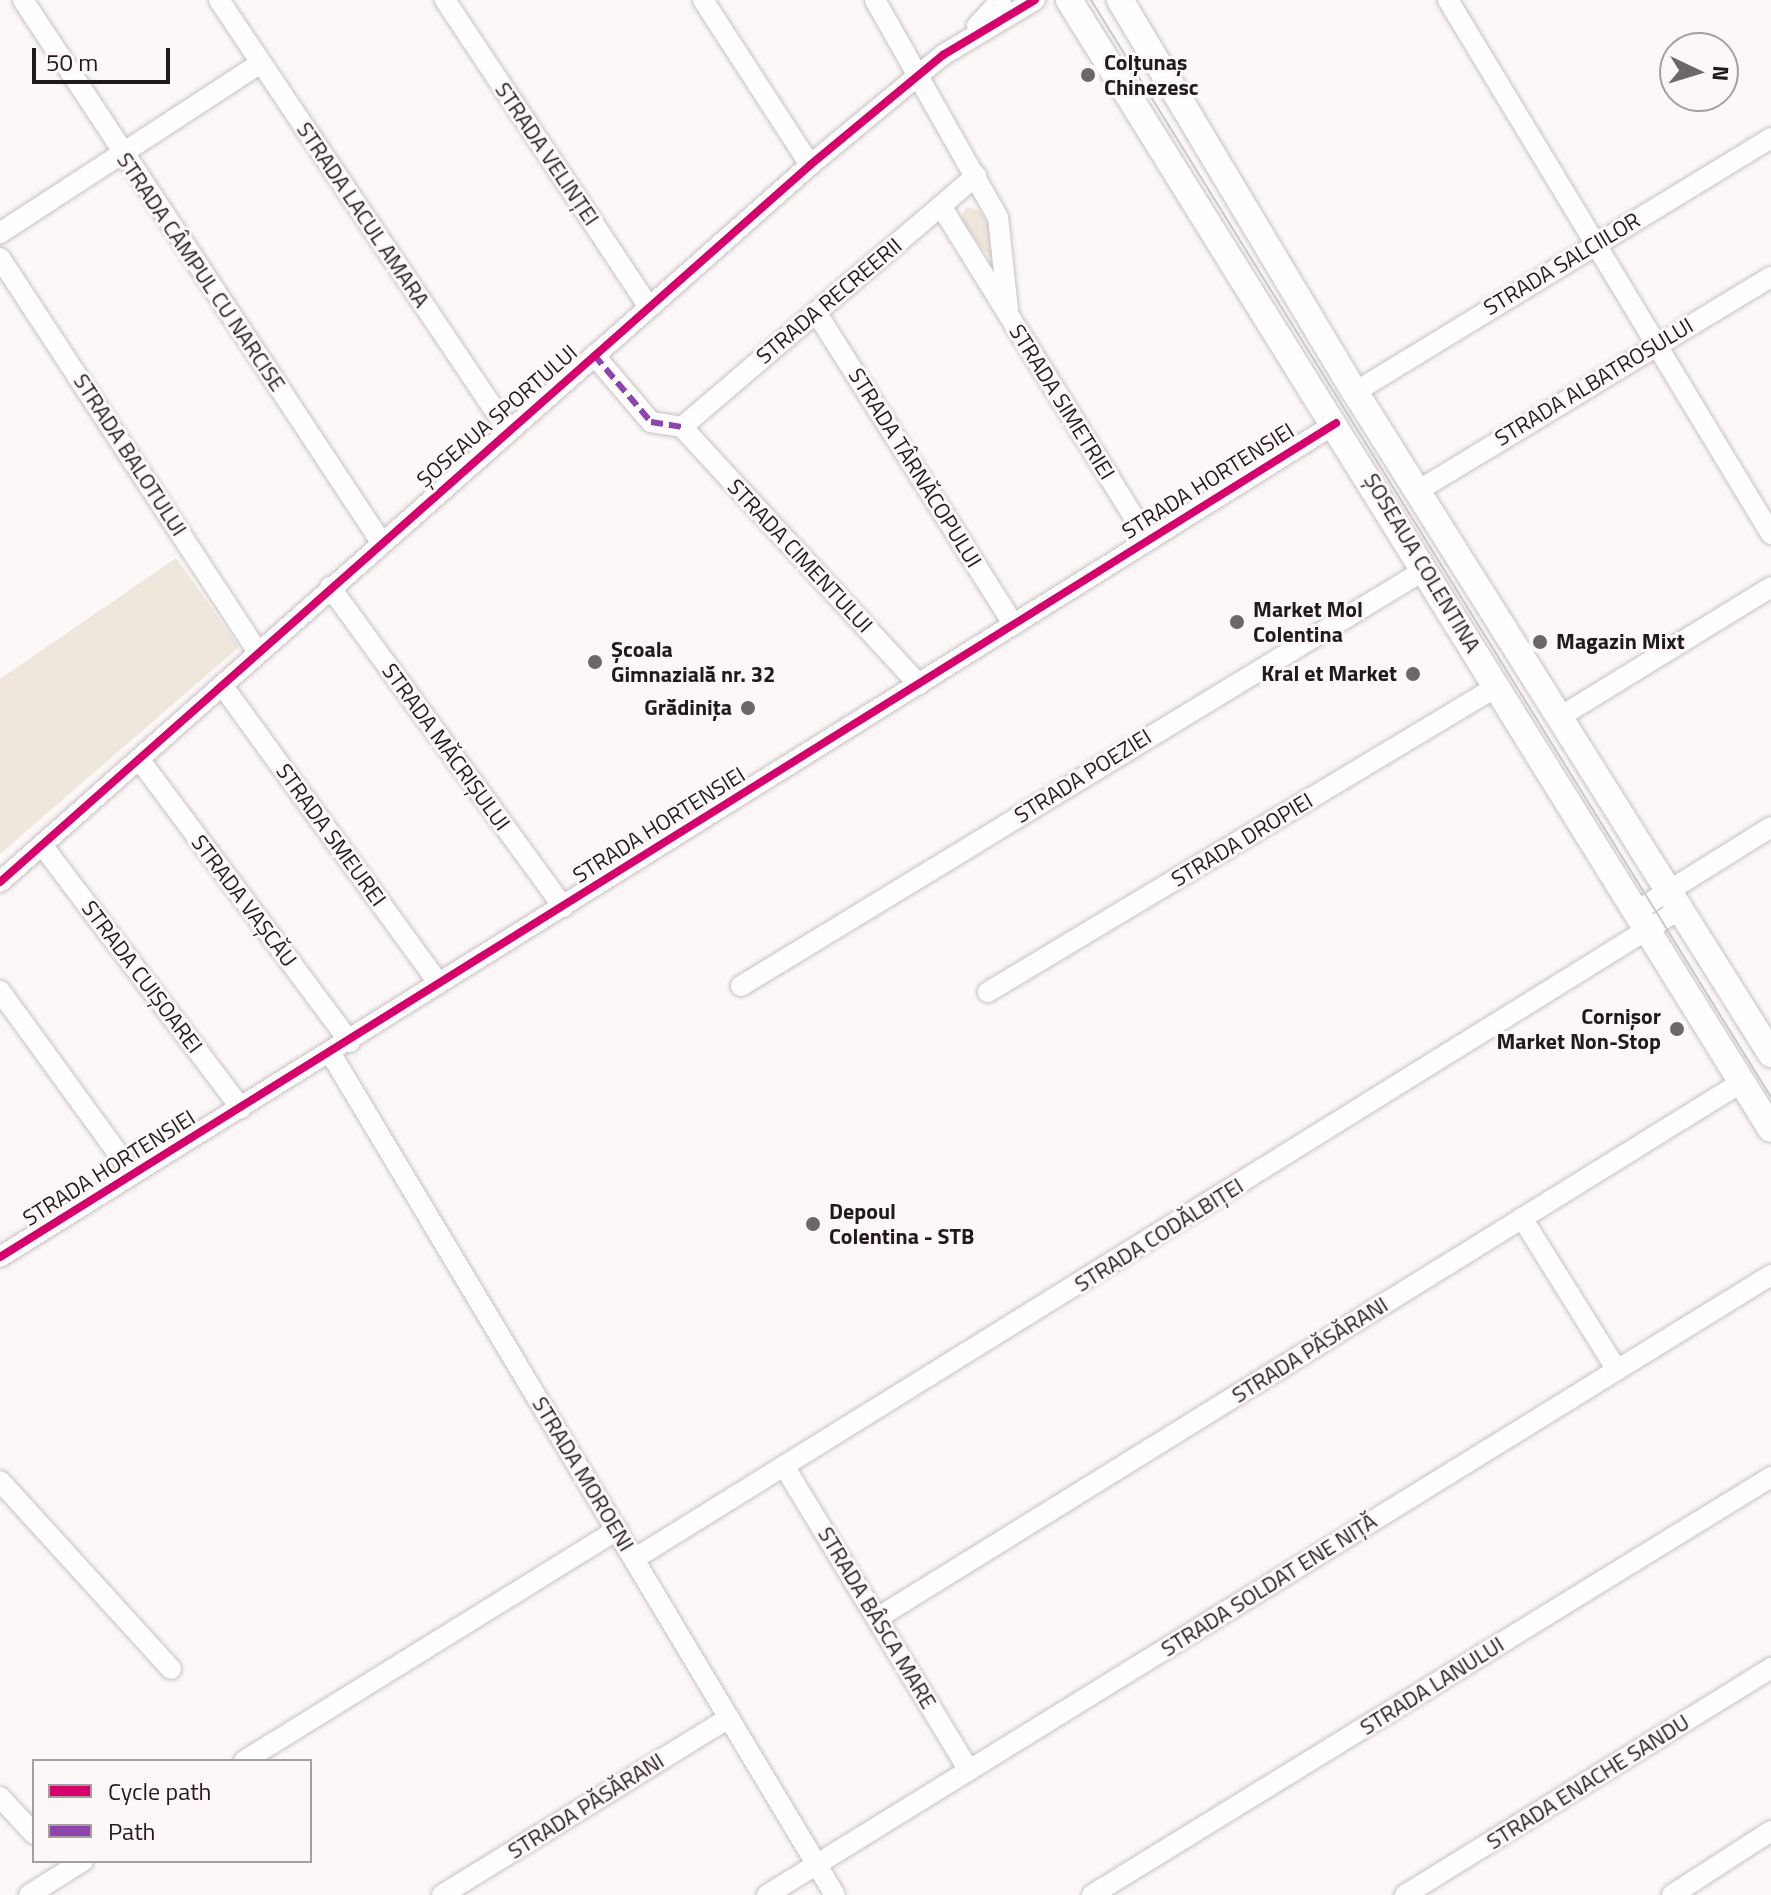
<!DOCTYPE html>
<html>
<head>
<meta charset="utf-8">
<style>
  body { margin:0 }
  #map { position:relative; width:1771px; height:1895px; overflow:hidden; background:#fdf8f8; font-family:"Titillium Web",sans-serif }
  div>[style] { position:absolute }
  .green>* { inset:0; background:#efe6dc }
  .roads { filter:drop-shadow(0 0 2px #c7c2c2) drop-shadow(0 0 2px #c7c2c2) }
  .minor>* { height:20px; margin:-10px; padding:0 10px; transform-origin:10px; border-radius:10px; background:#fffefe }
  .major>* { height:26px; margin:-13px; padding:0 13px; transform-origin:13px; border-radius:13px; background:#fffefe }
  .tram>* { height:2px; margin:-1px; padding:0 1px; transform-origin:1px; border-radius:1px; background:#cac8c8 }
  .quiet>* { height:6px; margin-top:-3px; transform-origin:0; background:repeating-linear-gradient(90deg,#8e44ad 0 12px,transparent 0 18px) }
  .cycleway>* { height:8px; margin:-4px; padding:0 4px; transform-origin:4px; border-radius:4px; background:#d6006c }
  .dots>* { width:22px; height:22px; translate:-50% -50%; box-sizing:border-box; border:4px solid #fef7f7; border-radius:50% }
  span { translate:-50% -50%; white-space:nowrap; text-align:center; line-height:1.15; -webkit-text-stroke:6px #fef7f7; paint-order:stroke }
  .poi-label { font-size:22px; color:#201a1a; font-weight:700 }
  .left { translate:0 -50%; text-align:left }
  .right { translate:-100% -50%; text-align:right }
  .street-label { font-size:22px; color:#201a1a }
  .legend { position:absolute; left:32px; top:1759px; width:280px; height:104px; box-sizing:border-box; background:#fef7f7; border:2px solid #a59f9f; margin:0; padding:10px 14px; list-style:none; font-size:24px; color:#201a1a }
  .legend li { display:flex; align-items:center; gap:16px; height:40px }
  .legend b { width:40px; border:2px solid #a59f9f }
  .north { position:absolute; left:1659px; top:32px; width:80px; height:80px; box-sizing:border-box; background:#fef7f7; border:2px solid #a59f9f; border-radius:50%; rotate:94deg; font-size:22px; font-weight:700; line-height:32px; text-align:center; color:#201a1a }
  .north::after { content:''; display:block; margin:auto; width:28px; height:36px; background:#6d6868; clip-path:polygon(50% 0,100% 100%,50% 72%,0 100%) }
  .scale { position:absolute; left:32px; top:48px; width:138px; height:36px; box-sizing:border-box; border:4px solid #201a1a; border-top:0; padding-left:10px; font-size:24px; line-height:28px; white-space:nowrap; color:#201a1a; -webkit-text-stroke:6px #fef7f7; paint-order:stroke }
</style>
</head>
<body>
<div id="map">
  <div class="green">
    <i style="clip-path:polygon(966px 207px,979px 210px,992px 230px,993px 261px,960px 221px)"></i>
    <i style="clip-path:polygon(176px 558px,239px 647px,0 854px,0 679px)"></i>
  </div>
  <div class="roads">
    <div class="minor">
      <i style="left:23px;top:0;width:650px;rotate:56.55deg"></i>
      <i style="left:219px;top:0;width:518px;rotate:56.1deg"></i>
      <i style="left:445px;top:0;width:369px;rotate:56.4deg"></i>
      <i style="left:703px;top:0;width:197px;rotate:57deg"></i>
      <i style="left:875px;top:0;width:249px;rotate:60.5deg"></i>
      <i style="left:998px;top:217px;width:95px;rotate:83.9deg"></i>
      <i style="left:1448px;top:0;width:624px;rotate:58.83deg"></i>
      <i style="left:977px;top:26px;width:35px;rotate:-47deg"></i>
      <i style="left:941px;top:206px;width:393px;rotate:58.2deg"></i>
      <i style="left:0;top:233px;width:311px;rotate:-33.1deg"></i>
      <i style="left:0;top:258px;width:472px;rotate:56.8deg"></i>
      <i style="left:816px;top:312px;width:370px;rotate:57.7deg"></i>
      <i style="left:594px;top:355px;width:88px;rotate:49.6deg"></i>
      <i style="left:651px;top:422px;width:31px;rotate:9deg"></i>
      <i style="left:1355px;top:392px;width:487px;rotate:-31.4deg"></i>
      <i style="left:682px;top:427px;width:387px;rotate:-40.5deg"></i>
      <i style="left:682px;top:427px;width:350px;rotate:47.4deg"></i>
      <i style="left:1419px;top:490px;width:411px;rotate:-31.2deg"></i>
      <i style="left:330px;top:587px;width:396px;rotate:53.9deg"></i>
      <i style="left:222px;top:685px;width:369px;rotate:54deg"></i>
      <i style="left:1563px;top:715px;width:244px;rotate:-31.6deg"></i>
      <i style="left:139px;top:759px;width:353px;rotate:53.3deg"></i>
      <i style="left:42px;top:845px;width:330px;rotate:52.9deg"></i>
      <i style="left:0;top:882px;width:1082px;rotate:-41.51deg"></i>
      <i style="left:810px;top:165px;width:173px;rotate:-39.6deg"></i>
      <i style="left:943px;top:55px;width:107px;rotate:-30.9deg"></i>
      <i style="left:1635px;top:912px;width:160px;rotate:-32deg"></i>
      <i style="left:741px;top:986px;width:802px;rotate:-31.33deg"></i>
      <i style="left:0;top:991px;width:226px;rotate:54deg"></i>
      <i style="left:988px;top:992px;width:593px;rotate:-30.98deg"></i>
      <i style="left:331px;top:1054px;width:980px;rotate:59.07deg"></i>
      <i style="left:1522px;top:1218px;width:179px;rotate:58deg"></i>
      <i style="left:0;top:1257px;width:1575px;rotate:-31.97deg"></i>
      <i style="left:784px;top:1466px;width:356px;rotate:58.7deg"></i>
      <i style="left:0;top:1481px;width:254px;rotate:47.7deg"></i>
      <i style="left:634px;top:1559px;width:1234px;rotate:-31.85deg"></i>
      <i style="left:879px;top:1617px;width:1015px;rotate:-31.8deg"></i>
      <i style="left:244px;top:1761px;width:439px;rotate:-31.8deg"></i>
      <i style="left:0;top:1797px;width:50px;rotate:47.4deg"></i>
      <i style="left:29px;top:1895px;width:64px;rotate:-32.2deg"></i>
      <i style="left:442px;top:1895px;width:337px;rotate:-31.7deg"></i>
      <i style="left:767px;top:1895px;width:1180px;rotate:-31.7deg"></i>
      <i style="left:1092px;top:1895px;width:797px;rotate:-31.62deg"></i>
      <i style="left:1405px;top:1895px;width:431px;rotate:-31.8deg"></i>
      <i style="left:1672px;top:1895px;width:118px;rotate:-32.9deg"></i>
    </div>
    <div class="major">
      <i style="left:1069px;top:0;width:1329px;rotate:58.13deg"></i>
      <i style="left:1120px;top:0;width:457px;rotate:59.1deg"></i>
      <i style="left:1355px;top:392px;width:782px;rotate:57.85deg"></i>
    </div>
  </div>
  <div class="tram">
    <i style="left:1091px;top:0;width:1291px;rotate:58.21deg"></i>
  </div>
  <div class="quiet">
    <i style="left:594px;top:355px;width:88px;rotate:49.6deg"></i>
    <i style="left:651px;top:422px;width:31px;rotate:9deg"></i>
  </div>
  <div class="cycleway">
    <i style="left:0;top:882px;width:1082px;rotate:-41.51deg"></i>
    <i style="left:810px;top:165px;width:173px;rotate:-39.6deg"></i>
    <i style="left:943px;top:55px;width:107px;rotate:-30.9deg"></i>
    <i style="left:0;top:1257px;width:1575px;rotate:-31.97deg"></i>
  </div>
  <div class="dots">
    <i style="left:1088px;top:75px;background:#6d6868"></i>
    <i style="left:1237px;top:622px;background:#6d6868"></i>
    <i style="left:1540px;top:642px;background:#6d6868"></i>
    <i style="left:595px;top:662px;background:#6d6868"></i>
    <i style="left:1413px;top:674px;background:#6d6868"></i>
    <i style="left:748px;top:708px;background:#6d6868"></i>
    <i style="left:1677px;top:1029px;background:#6d6868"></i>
    <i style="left:813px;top:1224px;background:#6d6868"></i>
  </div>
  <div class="poi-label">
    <span class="left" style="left:1104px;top:75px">Colțunaș<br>Chinezesc</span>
    <span class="left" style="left:1253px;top:622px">Market Mol<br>Colentina</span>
    <span class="left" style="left:1556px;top:642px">Magazin Mixt</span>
    <span class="left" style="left:611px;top:662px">Școala<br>Gimnazială nr. 32</span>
    <span class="right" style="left:1397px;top:674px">Kral et Market</span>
    <span class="right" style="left:732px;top:708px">Grădinița</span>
    <span class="right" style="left:1661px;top:1029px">Cornișor<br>Market Non-Stop</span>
    <span class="left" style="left:829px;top:1224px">Depoul<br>Colentina - STB</span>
  </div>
  <div class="street-label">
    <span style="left:547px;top:154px;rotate:56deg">STRADA VELINȚEI</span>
    <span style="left:363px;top:215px;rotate:56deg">STRADA LACUL AMARA</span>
    <span style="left:1562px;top:264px;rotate:-31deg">STRADA SALCIILOR</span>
    <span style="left:201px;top:272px;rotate:56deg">STRADA CÂMPUL CU NARCISE</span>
    <span style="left:829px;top:301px;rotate:-40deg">STRADA RECREERII</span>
    <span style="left:1594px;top:382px;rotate:-31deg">STRADA ALBATROSULUI</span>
    <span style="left:1062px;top:402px;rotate:58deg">STRADA SIMETRIEI</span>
    <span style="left:497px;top:416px;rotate:-41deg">ȘOSEAUA SPORTULUI</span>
    <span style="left:130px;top:455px;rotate:57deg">STRADA BALOTULUI</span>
    <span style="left:915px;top:468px;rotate:58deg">STRADA TÂRNĂCOPULUI</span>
    <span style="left:1208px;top:481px;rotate:-32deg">STRADA HORTENSIEI</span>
    <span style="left:800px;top:556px;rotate:47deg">STRADA CIMENTULUI</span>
    <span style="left:1422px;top:563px;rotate:59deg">ȘOSEAUA COLENTINA</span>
    <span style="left:446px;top:747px;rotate:54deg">STRADA MĂCRIȘULUI</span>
    <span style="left:1083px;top:776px;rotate:-32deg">STRADA POEZIEI</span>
    <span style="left:659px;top:825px;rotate:-32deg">STRADA HORTENSIEI</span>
    <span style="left:331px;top:835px;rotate:54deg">STRADA SMEUREI</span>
    <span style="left:1242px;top:840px;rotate:-31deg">STRADA DROPIEI</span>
    <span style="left:244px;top:901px;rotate:53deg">STRADA VAȘCĂU</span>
    <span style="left:142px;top:977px;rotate:53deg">STRADA CUIȘOAREI</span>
    <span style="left:109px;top:1168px;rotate:-32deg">STRADA HORTENSIEI</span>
    <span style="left:1159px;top:1235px;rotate:-32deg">STRADA CODĂLBIȚEI</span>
    <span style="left:1310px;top:1350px;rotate:-32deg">STRADA PĂSĂRANI</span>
    <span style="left:583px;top:1474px;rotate:59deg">STRADA MOROENI</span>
    <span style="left:1269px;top:1585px;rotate:-32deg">STRADA SOLDAT ENE NIȚĂ</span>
    <span style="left:877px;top:1618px;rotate:59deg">STRADA BÂSCA MARE</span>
    <span style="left:1432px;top:1686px;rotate:-32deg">STRADA LANULUI</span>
    <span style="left:1588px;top:1782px;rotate:-32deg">STRADA ENACHE SANDU</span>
    <span style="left:586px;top:1806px;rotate:-32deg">STRADA PĂSĂRANI</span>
  </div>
  <ul class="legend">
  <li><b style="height:10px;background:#d6006c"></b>Cycle path</li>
  <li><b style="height:10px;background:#8e44ad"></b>Path</li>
  </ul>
  <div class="north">N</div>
  <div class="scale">50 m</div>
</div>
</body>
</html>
